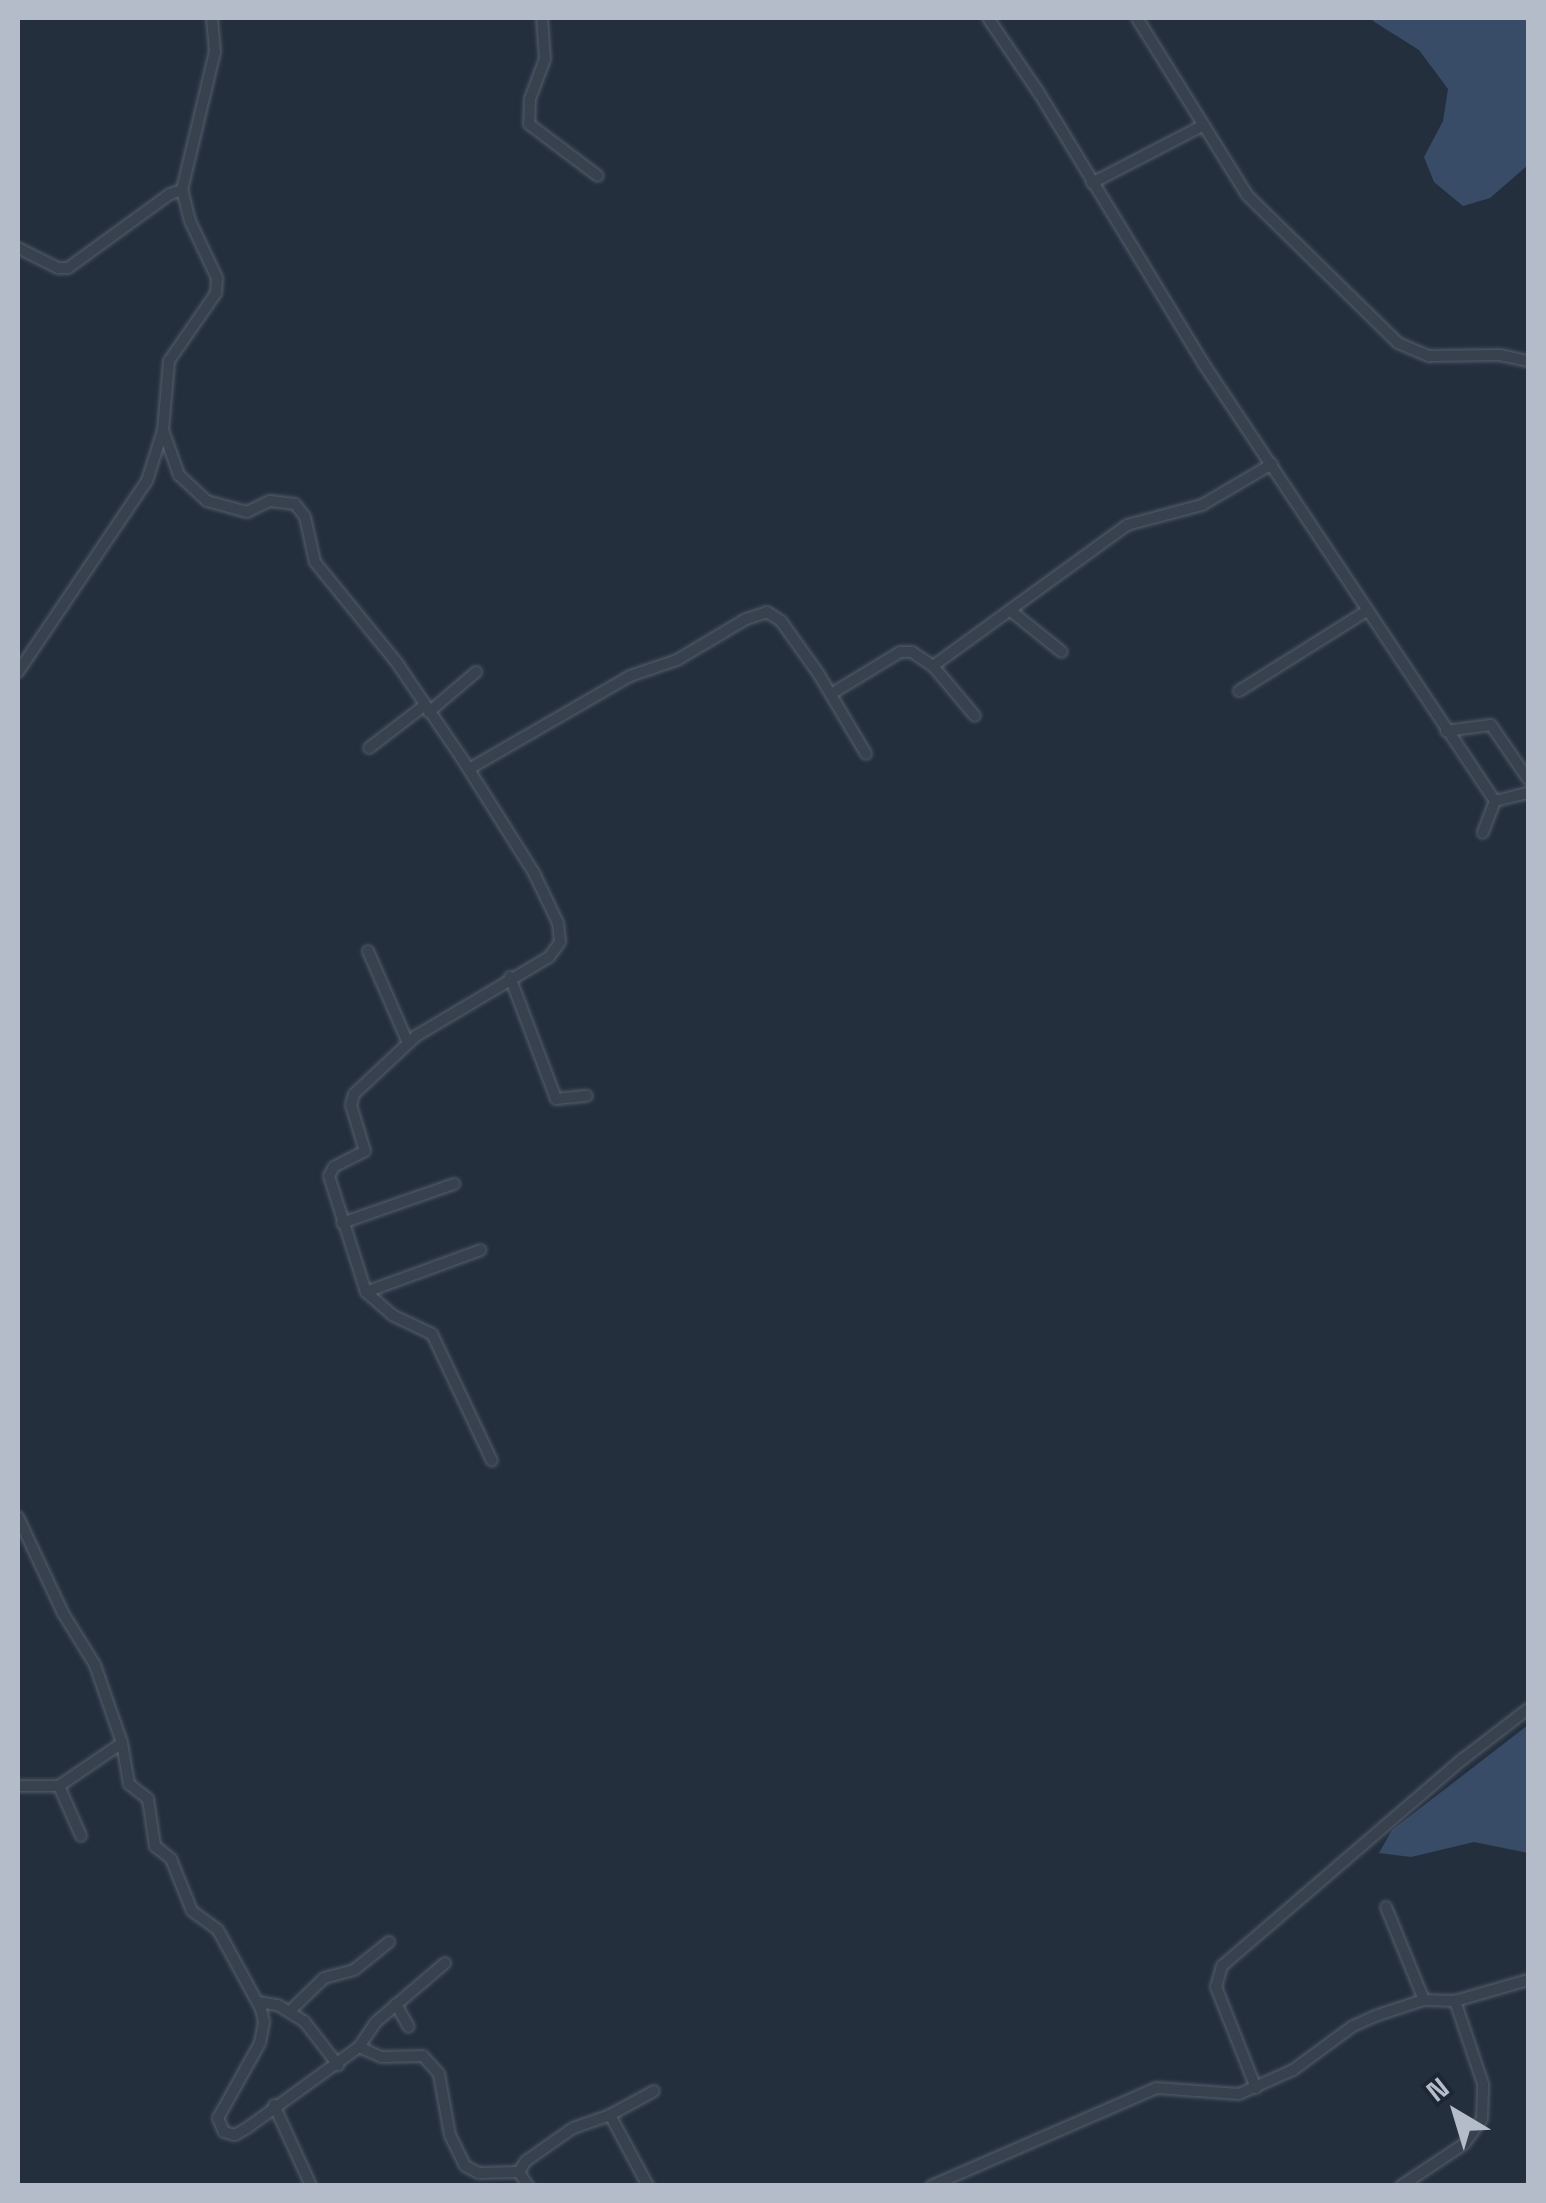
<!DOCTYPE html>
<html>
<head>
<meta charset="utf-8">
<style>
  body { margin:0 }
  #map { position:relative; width:1546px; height:2203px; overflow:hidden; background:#242f3e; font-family:"Space Grotesk",sans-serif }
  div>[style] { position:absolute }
  .water>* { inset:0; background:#394c67 }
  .roads { filter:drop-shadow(0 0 2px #565f6c) drop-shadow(0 0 2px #565f6c) }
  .street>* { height:10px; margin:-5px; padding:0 5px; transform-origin:5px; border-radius:5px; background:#38414e }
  span { translate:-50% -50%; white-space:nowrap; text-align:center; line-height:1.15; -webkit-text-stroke:9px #1d2633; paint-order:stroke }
  .frame { position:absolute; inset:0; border:20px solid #b4bcc9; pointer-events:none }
  .north { position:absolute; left:1406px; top:2063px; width:100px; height:100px; -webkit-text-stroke:8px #1d2633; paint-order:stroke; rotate:322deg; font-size:28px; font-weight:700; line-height:40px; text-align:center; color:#b4bcc9 }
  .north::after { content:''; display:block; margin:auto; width:35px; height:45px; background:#b4bcc9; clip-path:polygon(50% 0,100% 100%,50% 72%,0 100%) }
</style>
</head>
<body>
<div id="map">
  <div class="water">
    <i style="clip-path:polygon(1375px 18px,1528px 18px,1528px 165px,1490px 198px,1463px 206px,1434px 182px,1424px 157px,1443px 121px,1448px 89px,1419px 50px,1373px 21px)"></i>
    <i style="clip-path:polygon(1528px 1725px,1528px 1853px,1474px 1842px,1411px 1857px,1379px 1853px,1392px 1830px)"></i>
  </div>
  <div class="roads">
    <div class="street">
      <i style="left:542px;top:18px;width:41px;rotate:85.8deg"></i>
      <i style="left:545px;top:59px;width:43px;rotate:110.6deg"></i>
      <i style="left:530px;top:99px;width:25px;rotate:92deg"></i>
      <i style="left:529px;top:124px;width:86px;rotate:37deg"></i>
      <i style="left:988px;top:18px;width:91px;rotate:55.8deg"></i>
      <i style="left:1039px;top:93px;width:316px;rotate:58.7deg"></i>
      <i style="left:1203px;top:363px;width:526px;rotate:56.31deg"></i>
      <i style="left:1495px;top:801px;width:34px;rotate:111deg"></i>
      <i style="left:1137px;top:18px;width:208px;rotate:58.1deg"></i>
      <i style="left:1247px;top:195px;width:211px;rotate:44.4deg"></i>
      <i style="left:1398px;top:343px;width:34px;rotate:23deg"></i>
      <i style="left:1429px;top:356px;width:71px;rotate:-0.8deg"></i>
      <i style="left:1500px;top:355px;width:29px;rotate:12deg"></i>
      <i style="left:1092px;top:183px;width:126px;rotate:-27.4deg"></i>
      <i style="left:18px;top:248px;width:45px;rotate:26.6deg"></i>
      <i style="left:58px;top:268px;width:10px"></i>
      <i style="left:68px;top:268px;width:126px;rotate:-36deg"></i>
      <i style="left:170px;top:194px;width:13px;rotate:-18deg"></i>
      <i style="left:163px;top:430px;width:48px;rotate:70.4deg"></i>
      <i style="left:179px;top:475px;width:38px;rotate:43deg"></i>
      <i style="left:207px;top:501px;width:41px;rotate:15.4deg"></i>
      <i style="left:247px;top:512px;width:25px;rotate:-26deg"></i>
      <i style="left:270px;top:501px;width:25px;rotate:7deg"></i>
      <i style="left:295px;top:504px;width:16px;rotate:52deg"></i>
      <i style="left:305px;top:517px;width:46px;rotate:77.5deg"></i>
      <i style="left:315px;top:562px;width:130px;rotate:50.9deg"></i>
      <i style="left:397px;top:663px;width:114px;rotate:55.8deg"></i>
      <i style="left:461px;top:757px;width:137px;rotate:57.8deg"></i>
      <i style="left:534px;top:873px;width:55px;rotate:64.4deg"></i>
      <i style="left:558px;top:923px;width:19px;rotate:84deg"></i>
      <i style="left:560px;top:942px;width:19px;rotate:126deg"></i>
      <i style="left:549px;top:957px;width:155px;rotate:149.3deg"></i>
      <i style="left:416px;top:1036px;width:85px;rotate:136.9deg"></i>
      <i style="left:354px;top:1094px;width:11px;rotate:105deg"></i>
      <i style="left:351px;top:1105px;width:48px;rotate:73.1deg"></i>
      <i style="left:365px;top:1151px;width:35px;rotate:153deg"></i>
      <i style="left:334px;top:1167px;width:10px;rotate:119deg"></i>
      <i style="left:329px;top:1176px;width:122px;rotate:72.3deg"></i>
      <i style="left:366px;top:1292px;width:35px;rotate:41deg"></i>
      <i style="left:392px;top:1315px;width:44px;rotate:25.4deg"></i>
      <i style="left:432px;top:1334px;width:140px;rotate:64.7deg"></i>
      <i style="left:1011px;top:611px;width:65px;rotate:38.8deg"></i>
      <i style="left:933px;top:666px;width:240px;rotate:-36deg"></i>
      <i style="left:1127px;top:525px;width:78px;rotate:-14.9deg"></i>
      <i style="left:1202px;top:505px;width:81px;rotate:-30.4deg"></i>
      <i style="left:18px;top:672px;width:230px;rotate:-56deg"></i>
      <i style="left:147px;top:481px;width:53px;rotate:-72.6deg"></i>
      <i style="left:163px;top:430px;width:69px;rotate:-85deg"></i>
      <i style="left:169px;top:361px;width:83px;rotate:-55.3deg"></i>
      <i style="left:216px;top:293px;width:15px;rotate:-86deg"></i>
      <i style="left:217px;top:278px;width:63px;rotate:-115.3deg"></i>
      <i style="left:190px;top:221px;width:32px;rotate:-104deg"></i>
      <i style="left:182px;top:190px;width:142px;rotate:-76.6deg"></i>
      <i style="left:215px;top:52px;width:34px;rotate:-95deg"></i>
      <i style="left:1239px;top:691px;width:152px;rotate:-32.1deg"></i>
      <i style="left:831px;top:694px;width:81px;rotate:-31.3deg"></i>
      <i style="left:900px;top:652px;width:12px"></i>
      <i style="left:912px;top:652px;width:25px;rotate:34deg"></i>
      <i style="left:933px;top:666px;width:65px;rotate:50deg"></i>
      <i style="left:429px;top:712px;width:62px;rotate:-40.4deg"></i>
      <i style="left:1446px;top:731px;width:45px;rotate:-7.6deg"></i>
      <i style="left:1491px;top:725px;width:65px;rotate:55.6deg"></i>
      <i style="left:369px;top:748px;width:69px;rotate:-37.4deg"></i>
      <i style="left:469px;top:769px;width:186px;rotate:-30deg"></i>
      <i style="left:630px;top:676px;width:50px;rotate:-18.8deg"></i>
      <i style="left:677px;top:660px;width:80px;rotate:-30.7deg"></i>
      <i style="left:746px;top:619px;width:22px;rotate:-18deg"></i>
      <i style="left:767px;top:612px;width:17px;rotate:33deg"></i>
      <i style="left:781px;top:621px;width:64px;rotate:54.6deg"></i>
      <i style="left:818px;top:673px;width:94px;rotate:59.3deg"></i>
      <i style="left:1495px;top:801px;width:34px;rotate:-14deg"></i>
      <i style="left:368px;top:951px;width:100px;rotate:66.5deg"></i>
      <i style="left:510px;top:977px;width:130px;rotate:69.3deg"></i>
      <i style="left:556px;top:1099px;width:31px;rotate:-6deg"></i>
      <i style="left:342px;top:1223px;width:119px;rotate:-19.2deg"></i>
      <i style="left:366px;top:1292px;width:122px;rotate:-20.1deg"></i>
      <i style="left:18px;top:1517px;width:106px;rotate:64.9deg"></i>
      <i style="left:63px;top:1613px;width:61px;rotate:58.4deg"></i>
      <i style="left:95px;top:1665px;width:83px;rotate:70.9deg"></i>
      <i style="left:122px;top:1743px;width:42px;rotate:80.3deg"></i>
      <i style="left:129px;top:1784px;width:24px;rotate:38deg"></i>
      <i style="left:148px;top:1799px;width:48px;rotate:81.5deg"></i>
      <i style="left:155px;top:1846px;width:21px;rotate:39deg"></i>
      <i style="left:171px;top:1859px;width:56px;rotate:68deg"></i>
      <i style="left:192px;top:1911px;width:32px;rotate:36deg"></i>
      <i style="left:218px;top:1930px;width:90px;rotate:61.4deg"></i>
      <i style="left:261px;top:2009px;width:13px;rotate:77deg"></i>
      <i style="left:264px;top:2022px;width:21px;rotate:101deg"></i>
      <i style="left:260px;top:2043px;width:86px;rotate:119.2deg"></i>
      <i style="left:218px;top:2118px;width:15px;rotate:67deg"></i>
      <i style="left:224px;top:2132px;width:11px;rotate:15deg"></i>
      <i style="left:235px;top:2135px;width:14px;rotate:-30deg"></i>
      <i style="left:247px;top:2128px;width:138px;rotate:-35.9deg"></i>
      <i style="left:359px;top:2047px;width:24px;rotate:24deg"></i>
      <i style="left:381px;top:2057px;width:42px;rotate:-1.4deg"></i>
      <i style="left:423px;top:2056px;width:24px;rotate:48deg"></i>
      <i style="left:439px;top:2074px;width:62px;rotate:79.8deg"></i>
      <i style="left:450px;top:2135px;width:34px;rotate:64deg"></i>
      <i style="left:465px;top:2166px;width:16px;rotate:27deg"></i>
      <i style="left:479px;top:2173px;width:40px;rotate:-1.4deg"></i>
      <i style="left:519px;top:2172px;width:17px;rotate:57deg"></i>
      <i style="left:18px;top:1786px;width:41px"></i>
      <i style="left:81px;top:1836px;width:55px;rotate:-113.7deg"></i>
      <i style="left:59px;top:1786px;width:76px;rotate:-34.3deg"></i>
      <i style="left:1386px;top:1907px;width:100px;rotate:67.8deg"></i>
      <i style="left:258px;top:2002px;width:20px;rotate:9deg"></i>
      <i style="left:278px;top:2005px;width:31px;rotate:32deg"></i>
      <i style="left:304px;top:2021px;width:56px;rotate:52.3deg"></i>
      <i style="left:396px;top:2004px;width:26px;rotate:61deg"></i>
      <i style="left:290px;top:2011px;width:47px;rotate:-44.1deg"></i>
      <i style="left:324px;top:1978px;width:31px;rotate:-15deg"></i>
      <i style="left:354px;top:1970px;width:45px;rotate:-38.7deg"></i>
      <i style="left:359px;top:2047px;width:30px;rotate:-56deg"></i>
      <i style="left:376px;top:2022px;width:91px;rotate:-40.5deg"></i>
      <i style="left:1256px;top:2088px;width:109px;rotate:-111.6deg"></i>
      <i style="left:1216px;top:1987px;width:22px;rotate:-74deg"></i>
      <i style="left:1222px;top:1966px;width:318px;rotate:-40.7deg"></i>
      <i style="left:1463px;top:1759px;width:82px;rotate:-37.6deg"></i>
      <i style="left:274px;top:2105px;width:89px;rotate:65.4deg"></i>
      <i style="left:610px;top:2115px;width:81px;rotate:61.8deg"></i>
      <i style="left:519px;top:2172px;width:13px;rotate:-58deg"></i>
      <i style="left:526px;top:2161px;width:57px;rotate:-35.1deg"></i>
      <i style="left:573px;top:2128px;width:39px;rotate:-19deg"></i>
      <i style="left:610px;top:2115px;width:50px;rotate:-28.6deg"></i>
      <i style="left:931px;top:2186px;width:245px;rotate:-23.5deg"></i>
      <i style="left:1156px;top:2088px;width:83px;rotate:4.1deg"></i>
      <i style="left:1239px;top:2094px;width:59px;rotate:-24deg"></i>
      <i style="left:1293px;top:2070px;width:74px;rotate:-36.3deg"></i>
      <i style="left:1353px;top:2026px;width:27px;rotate:-24deg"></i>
      <i style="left:1378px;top:2015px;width:48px;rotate:-18.1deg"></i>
      <i style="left:1424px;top:2000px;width:31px;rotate:2deg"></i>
      <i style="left:1455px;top:2001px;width:76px;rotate:-16deg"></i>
      <i style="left:1401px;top:2186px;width:76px;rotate:-33.7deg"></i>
      <i style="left:1464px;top:2144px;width:31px;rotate:-54deg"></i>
      <i style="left:1482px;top:2119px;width:35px;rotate:-88deg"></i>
      <i style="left:1483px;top:2084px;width:88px;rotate:-108.6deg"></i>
    </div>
  </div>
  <div class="frame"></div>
  <div class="north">N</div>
</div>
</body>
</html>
